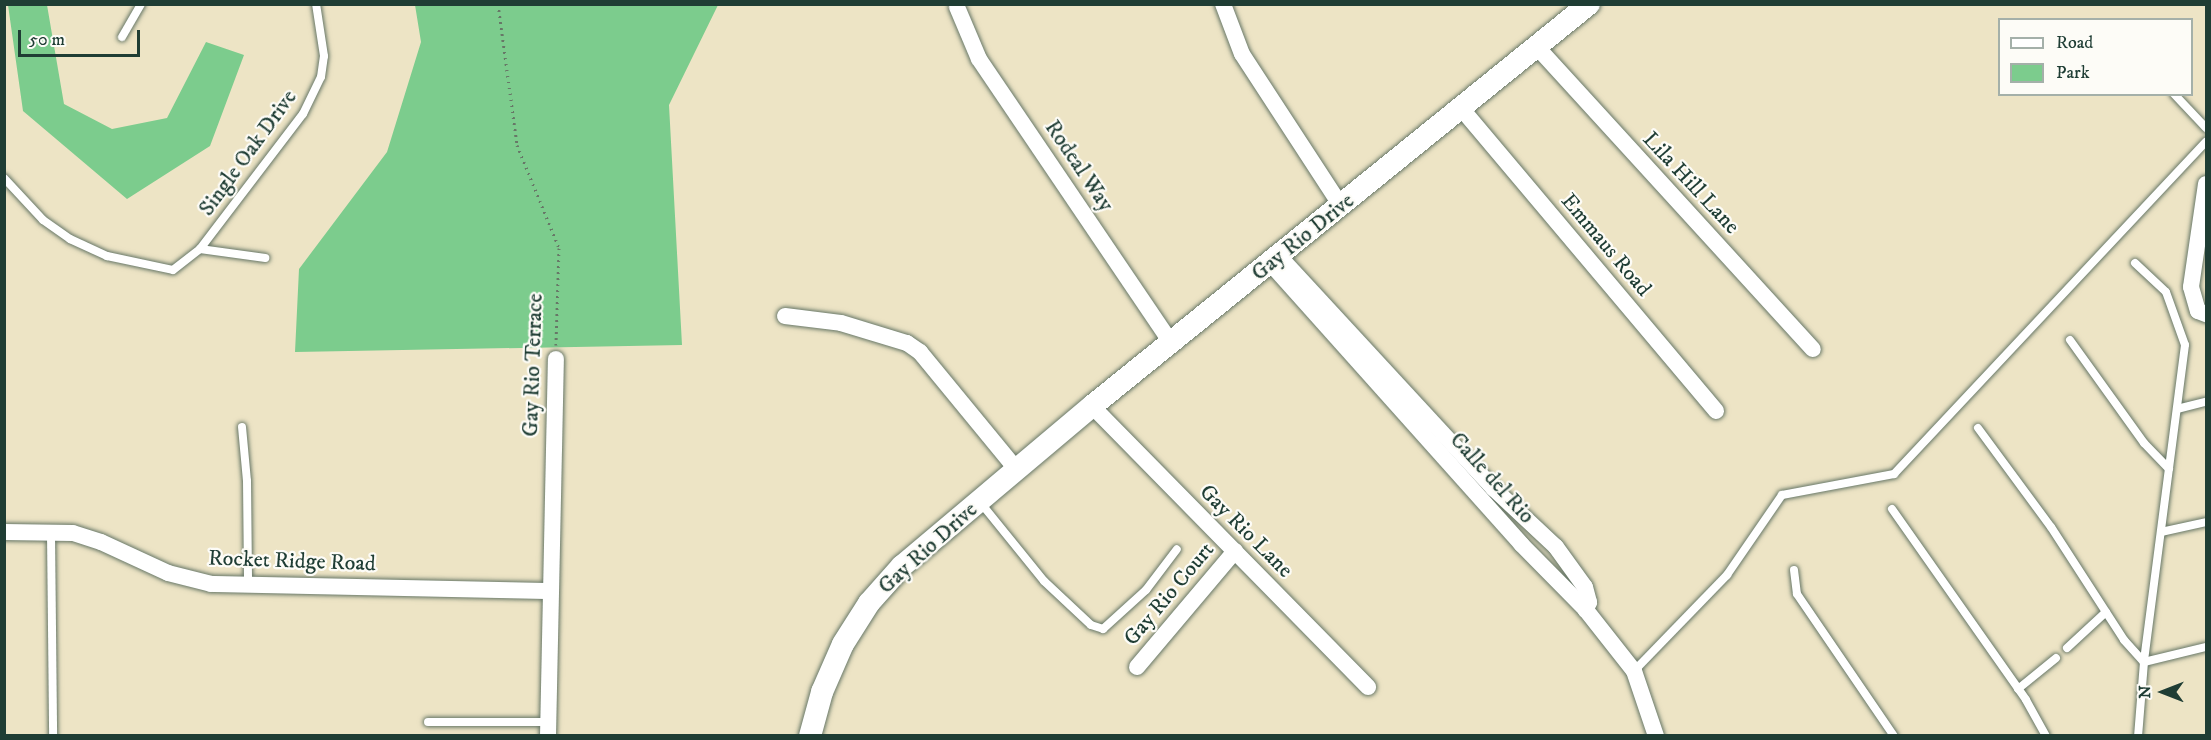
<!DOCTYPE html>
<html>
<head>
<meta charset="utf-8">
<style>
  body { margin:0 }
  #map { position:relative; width:2211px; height:740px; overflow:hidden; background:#ede4c5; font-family:"IM FELL DW Pica",serif }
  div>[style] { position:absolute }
  .green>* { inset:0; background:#7ccc8d }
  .path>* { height:3px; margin-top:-1.5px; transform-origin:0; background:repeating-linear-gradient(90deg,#677767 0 1.5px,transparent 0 6px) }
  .roads { filter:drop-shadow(0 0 2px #677767) drop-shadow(0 0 2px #677767) }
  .lane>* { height:8px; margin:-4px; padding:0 4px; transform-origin:4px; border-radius:4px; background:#fff }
  .street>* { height:16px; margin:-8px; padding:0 8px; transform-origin:8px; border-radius:8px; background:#fff }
  .secondary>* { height:22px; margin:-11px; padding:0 11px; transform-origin:11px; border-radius:11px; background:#fff }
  span { translate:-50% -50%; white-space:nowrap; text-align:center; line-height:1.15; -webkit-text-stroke:4.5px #fdfcf7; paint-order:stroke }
  .street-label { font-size:22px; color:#1f3d34 }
  .frame { position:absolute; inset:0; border:6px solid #1f3d34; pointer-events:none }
  .legend { position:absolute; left:1998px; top:18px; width:195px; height:78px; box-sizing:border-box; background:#fdfcf7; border:2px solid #a4b0a9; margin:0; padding:8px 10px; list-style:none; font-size:18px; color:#1f3d34 }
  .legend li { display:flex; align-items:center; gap:12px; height:30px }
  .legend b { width:30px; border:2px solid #a4b0a9 }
  .north { position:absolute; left:2133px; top:662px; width:60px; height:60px; -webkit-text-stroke:4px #fdfcf7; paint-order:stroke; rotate:270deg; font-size:16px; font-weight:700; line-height:24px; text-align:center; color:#1f3d34 }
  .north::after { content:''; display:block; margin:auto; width:21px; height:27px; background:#1f3d34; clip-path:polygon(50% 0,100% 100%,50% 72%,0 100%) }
  .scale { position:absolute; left:18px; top:30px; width:122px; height:27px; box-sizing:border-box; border:3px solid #1f3d34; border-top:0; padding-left:8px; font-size:18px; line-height:21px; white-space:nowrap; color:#1f3d34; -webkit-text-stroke:4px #fdfcf7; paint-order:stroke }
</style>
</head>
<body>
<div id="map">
  <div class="green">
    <i style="clip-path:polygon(8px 5px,47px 5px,64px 104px,112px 129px,167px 118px,206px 42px,244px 55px,210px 146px,127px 199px,23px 111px)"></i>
    <i style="clip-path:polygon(415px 5px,718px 5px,669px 105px,682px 345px,295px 352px,299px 269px,387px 152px,421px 42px)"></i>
  </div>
  <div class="path">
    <i style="left:498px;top:4px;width:142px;rotate:82.3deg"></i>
    <i style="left:517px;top:145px;width:111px;rotate:67.8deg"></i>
    <i style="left:559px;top:248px;width:97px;rotate:91.8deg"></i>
  </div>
  <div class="roads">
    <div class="lane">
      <i style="left:122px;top:37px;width:38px;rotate:-60deg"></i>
      <i style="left:2174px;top:94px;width:47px;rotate:46.7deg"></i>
      <i style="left:4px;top:178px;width:57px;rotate:47.1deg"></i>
      <i style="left:43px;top:220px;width:33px;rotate:35deg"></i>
      <i style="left:70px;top:239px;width:41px;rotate:24.7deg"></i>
      <i style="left:107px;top:256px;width:67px;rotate:12deg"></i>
      <i style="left:173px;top:270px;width:34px;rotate:-38deg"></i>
      <i style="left:200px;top:249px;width:66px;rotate:7.9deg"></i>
      <i style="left:200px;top:249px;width:170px;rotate:-52.7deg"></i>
      <i style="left:303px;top:114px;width:41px;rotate:-64.1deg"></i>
      <i style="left:321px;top:77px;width:21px;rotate:-82deg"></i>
      <i style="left:324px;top:56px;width:53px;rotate:-98.7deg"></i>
      <i style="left:2135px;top:263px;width:42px;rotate:43.1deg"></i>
      <i style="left:2166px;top:292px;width:56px;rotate:70.3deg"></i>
      <i style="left:2185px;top:345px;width:320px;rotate:97.4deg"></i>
      <i style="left:2144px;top:662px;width:64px;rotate:-13.6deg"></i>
      <i style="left:2070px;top:340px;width:127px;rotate:54.3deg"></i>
      <i style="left:2144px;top:443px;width:36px;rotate:46deg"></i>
      <i style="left:2177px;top:409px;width:30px;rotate:-14deg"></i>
      <i style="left:242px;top:427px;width:54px;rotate:84.7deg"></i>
      <i style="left:247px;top:481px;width:104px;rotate:89.4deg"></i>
      <i style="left:1978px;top:428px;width:123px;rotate:53.6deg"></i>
      <i style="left:2051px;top:527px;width:135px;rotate:57.1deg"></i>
      <i style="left:2124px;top:640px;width:30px;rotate:48deg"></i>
      <i style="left:2144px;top:662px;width:74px;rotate:94.6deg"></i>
      <i style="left:980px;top:502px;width:102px;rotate:51deg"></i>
      <i style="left:1044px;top:581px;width:64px;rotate:43.1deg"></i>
      <i style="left:1091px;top:625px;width:13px;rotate:18deg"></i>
      <i style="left:1103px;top:629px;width:58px;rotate:-42.2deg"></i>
      <i style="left:1146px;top:590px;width:51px;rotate:-52.9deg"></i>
      <i style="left:1892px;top:509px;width:233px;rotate:54.9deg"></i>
      <i style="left:2026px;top:700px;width:41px;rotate:60.9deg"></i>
      <i style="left:2161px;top:532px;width:46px;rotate:-12.5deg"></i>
      <i style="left:51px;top:533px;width:203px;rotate:89.4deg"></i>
      <i style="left:1794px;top:570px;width:24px;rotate:83deg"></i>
      <i style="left:1797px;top:594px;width:172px;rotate:55.7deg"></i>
      <i style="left:2067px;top:648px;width:53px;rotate:-42.7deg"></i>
      <i style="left:1634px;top:671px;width:134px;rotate:-45.9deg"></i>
      <i style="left:1727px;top:575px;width:97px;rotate:-55.5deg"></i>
      <i style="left:1782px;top:495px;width:114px;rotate:-10.6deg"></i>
      <i style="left:1894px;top:474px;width:456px;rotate:-46.8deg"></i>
      <i style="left:2018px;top:689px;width:49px;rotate:-39.2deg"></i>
      <i style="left:428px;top:722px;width:120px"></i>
    </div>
    <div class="street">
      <i style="left:1223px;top:4px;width:53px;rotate:69.2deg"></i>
      <i style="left:1242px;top:54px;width:181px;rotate:56.9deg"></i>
      <i style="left:957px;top:7px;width:56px;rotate:67.1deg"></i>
      <i style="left:979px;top:59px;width:344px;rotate:55.9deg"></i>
      <i style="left:1537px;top:47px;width:409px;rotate:47.6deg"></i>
      <i style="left:1461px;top:108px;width:396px;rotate:49.9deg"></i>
      <i style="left:2206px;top:184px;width:104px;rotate:98.3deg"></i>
      <i style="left:2191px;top:287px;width:25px;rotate:74deg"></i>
      <i style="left:2198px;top:311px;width:9px;rotate:21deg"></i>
      <i style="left:1279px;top:256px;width:316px;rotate:47.3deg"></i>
      <i style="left:1493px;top:488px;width:86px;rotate:43.1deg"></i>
      <i style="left:1556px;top:547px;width:49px;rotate:54.1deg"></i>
      <i style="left:1585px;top:587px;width:16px;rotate:75deg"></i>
      <i style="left:1589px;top:602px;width:9px;rotate:111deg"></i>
      <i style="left:1270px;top:263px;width:377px;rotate:48.2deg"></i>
      <i style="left:1521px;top:544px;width:93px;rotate:45.4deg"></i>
      <i style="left:1586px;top:610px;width:78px;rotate:51.8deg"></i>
      <i style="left:1634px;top:671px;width:69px;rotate:71.3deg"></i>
      <i style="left:785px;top:316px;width:56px;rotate:7.1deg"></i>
      <i style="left:841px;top:323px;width:69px;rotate:16.9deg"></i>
      <i style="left:907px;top:343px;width:16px;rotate:35deg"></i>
      <i style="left:920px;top:352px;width:153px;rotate:50.6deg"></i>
      <i style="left:1092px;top:406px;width:394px;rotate:45.5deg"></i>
      <i style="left:4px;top:532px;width:69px;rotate:0.8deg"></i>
      <i style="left:73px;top:533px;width:29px;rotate:18deg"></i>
      <i style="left:101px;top:542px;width:74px;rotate:24.8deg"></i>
      <i style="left:168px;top:573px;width:44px;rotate:14.3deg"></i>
      <i style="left:211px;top:584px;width:339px;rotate:1.2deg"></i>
      <i style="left:1137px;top:667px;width:152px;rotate:-49.8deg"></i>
      <i style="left:548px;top:736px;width:377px;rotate:-88.8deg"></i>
    </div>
    <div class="secondary">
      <i style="left:810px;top:736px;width:46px;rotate:-74.7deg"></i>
      <i style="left:822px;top:692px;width:52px;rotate:-66.4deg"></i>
      <i style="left:843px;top:644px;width:49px;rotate:-57.6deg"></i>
      <i style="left:869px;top:603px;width:50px;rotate:-48.3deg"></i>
      <i style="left:902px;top:566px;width:248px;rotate:-40.1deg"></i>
      <i style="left:1092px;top:406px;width:639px;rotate:-38.97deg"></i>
    </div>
  </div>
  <div class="street-label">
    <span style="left:248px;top:153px;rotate:-54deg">Single Oak Drive</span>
    <span style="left:1079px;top:166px;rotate:56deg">Rodeal Way</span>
    <span style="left:1691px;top:183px;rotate:47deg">Lila Hill Lane</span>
    <span style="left:1303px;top:237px;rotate:-39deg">Gay Rio Drive</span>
    <span style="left:1606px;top:245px;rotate:50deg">Emmaus Road</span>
    <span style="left:533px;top:365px;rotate:-88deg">Gay Rio Terrace</span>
    <span style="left:1492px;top:478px;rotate:48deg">Calle del Rio</span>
    <span style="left:1246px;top:531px;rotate:45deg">Gay Rio Lane</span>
    <span style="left:928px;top:548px;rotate:-42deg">Gay Rio Drive</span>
    <span style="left:292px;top:561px;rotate:2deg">Rocket Ridge Road</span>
    <span style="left:1169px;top:594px;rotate:-50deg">Gay Rio Court</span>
  </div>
  <div class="frame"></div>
  <ul class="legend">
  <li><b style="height:8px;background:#fff"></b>Road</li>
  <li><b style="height:16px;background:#7ccc8d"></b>Park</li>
  </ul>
  <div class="north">N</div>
  <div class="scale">50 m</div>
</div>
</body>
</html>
